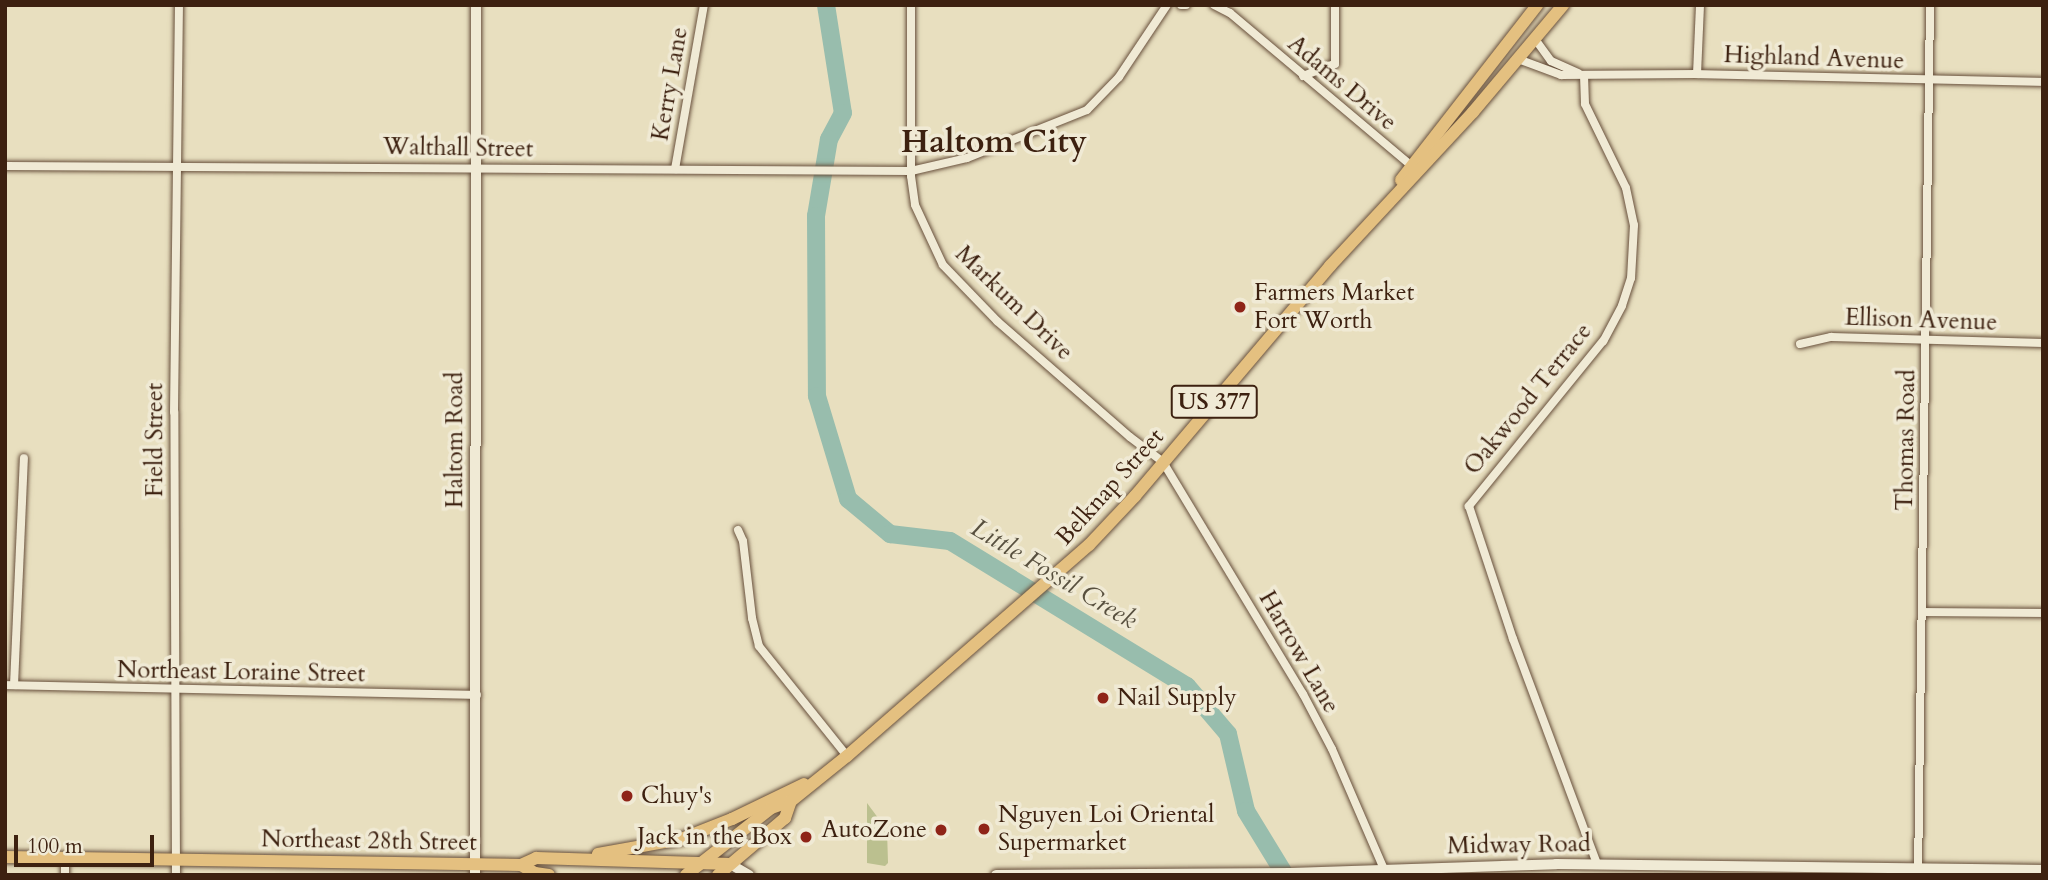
<!DOCTYPE html>
<html>
<head>
<meta charset="utf-8">
<style>
  body { margin:0 }
  #map { position:relative; width:2048px; height:880px; overflow:hidden; background:#e8dfbf; font-family:Cardo,serif }
  div>[style] { position:absolute }
  .green>* { inset:0; background:#bbc08f }
  .river>* { height:18px; margin:-9px; padding:0 9px; transform-origin:9px; border-radius:9px; background:#98bdad }
  .roads { filter:drop-shadow(0 0 2px #68503c) drop-shadow(0 0 2px #68503c) }
  .street>* { height:8px; margin:-4px; padding:0 4px; transform-origin:4px; border-radius:4px; background:#f0ead5 }
  .secondary>* { height:10px; margin:-5px; padding:0 5px; transform-origin:5px; border-radius:5px; background:#f0ead5 }
  .primary>* { height:12px; margin:-6px; padding:0 6px; transform-origin:6px; border-radius:6px; background:#e4c080 }
  .dots>* { width:19px; height:19px; translate:-50% -50%; box-sizing:border-box; border:4px solid #f0ead5; border-radius:50% }
  span { translate:-50% -50%; white-space:nowrap; text-align:center; line-height:1.15; -webkit-text-stroke:7px #f0ead5; paint-order:stroke }
  .shield-label span { padding:2px 5px; background:#f0ead5; border:2px solid; border-radius:5px; -webkit-text-stroke-width:0 }
  .shield-label { font-size:23px; color:#3d2110; font-weight:700 }
  .street-label { font-size:24px; color:#3d2110 }
  .poi-label { font-size:24px; color:#3d2110 }
  .left { translate:0 -50%; text-align:left }
  .right { translate:-100% -50%; text-align:right }
  .water-label { font-size:26px; color:#58503f; font-style:italic }
  .district-label { font-size:32px; color:#3d2110; font-weight:700 }
  .frame { position:absolute; inset:0; border:7px solid #3d2110; pointer-events:none }
  .scale { position:absolute; left:14px; top:835px; width:140px; height:32px; box-sizing:border-box; border:4px solid #3d2110; border-top:0; padding-left:9px; font-size:21px; line-height:24px; white-space:nowrap; color:#3d2110; -webkit-text-stroke:5px #f0ead5; paint-order:stroke }
</style>
</head>
<body>
<div id="map">
  <div class="green">
    <i style="clip-path:polygon(867px 803px,887px 830px,888px 863px,885px 866px,867px 863px)"></i>
  </div>
  <div class="river">
    <i style="left:826px;top:5px;width:109px;rotate:81.1deg"></i>
    <i style="left:843px;top:113px;width:30px;rotate:118deg"></i>
    <i style="left:829px;top:139px;width:78px;rotate:99.6deg"></i>
    <i style="left:816px;top:216px;width:180px;rotate:89.7deg"></i>
    <i style="left:817px;top:396px;width:108px;rotate:73.2deg"></i>
    <i style="left:848px;top:499px;width:55px;rotate:39.8deg"></i>
    <i style="left:890px;top:534px;width:60px;rotate:6.7deg"></i>
    <i style="left:950px;top:541px;width:278px;rotate:31.5deg"></i>
    <i style="left:1187px;top:686px;width:63px;rotate:49.5deg"></i>
    <i style="left:1228px;top:734px;width:79px;rotate:76.8deg"></i>
    <i style="left:1246px;top:811px;width:75px;rotate:58.6deg"></i>
  </div>
  <div class="roads">
    <div class="street">
      <i style="left:911px;top:5px;width:171px;rotate:90deg"></i>
      <i style="left:911px;top:176px;width:29px;rotate:82deg"></i>
      <i style="left:915px;top:205px;width:66px;rotate:65deg"></i>
      <i style="left:943px;top:265px;width:78px;rotate:46deg"></i>
      <i style="left:997px;top:321px;width:176px;rotate:41.1deg"></i>
      <i style="left:1130px;top:437px;width:41px;rotate:37.1deg"></i>
      <i style="left:1163px;top:462px;width:271px;rotate:58.9deg"></i>
      <i style="left:1303px;top:694px;width:62px;rotate:62.2deg"></i>
      <i style="left:1332px;top:749px;width:131px;rotate:66.6deg"></i>
      <i style="left:1181px;top:5px;width:5px"></i>
      <i style="left:1214px;top:5px;width:18px;rotate:27deg"></i>
      <i style="left:1230px;top:13px;width:238px;rotate:40.1deg"></i>
      <i style="left:1535px;top:39px;width:27px;rotate:54deg"></i>
      <i style="left:1551px;top:61px;width:30px;rotate:24deg"></i>
      <i style="left:1518px;top:59px;width:46px;rotate:20.4deg"></i>
      <i style="left:1561px;top:75px;width:136px;rotate:-0.4deg"></i>
      <i style="left:1697px;top:74px;width:346px;rotate:1.3deg"></i>
      <i style="left:1697px;top:74px;width:69px;rotate:-87.5deg"></i>
      <i style="left:1584px;top:75px;width:29px;rotate:88deg"></i>
      <i style="left:1585px;top:104px;width:93px;rotate:64deg"></i>
      <i style="left:1626px;top:188px;width:38px;rotate:78deg"></i>
      <i style="left:1634px;top:225px;width:53px;rotate:93.2deg"></i>
      <i style="left:1631px;top:278px;width:29px;rotate:108deg"></i>
      <i style="left:1622px;top:306px;width:40px;rotate:118deg"></i>
      <i style="left:1603px;top:341px;width:213px;rotate:129.1deg"></i>
      <i style="left:1469px;top:506px;width:140px;rotate:71.7deg"></i>
      <i style="left:1513px;top:639px;width:240px;rotate:69.5deg"></i>
      <i style="left:1303px;top:76px;width:34px;rotate:-21deg"></i>
      <i style="left:1335px;top:64px;width:59px;rotate:-90deg"></i>
      <i style="left:5px;top:166px;width:906px;rotate:0.32deg"></i>
      <i style="left:911px;top:171px;width:57px;rotate:-13.1deg"></i>
      <i style="left:967px;top:158px;width:129px;rotate:-21.8deg"></i>
      <i style="left:1087px;top:110px;width:46px;rotate:-45.9deg"></i>
      <i style="left:1119px;top:77px;width:87px;rotate:-56.3deg"></i>
      <i style="left:675px;top:169px;width:167px;rotate:-80deg"></i>
      <i style="left:1800px;top:344px;width:32px;rotate:-13deg"></i>
      <i style="left:1831px;top:337px;width:212px;rotate:1.6deg"></i>
      <i style="left:738px;top:530px;width:12px;rotate:66deg"></i>
      <i style="left:743px;top:541px;width:78px;rotate:83.3deg"></i>
      <i style="left:752px;top:618px;width:29px;rotate:76deg"></i>
      <i style="left:759px;top:646px;width:141px;rotate:51.3deg"></i>
      <i style="left:1924px;top:612px;width:119px;rotate:0.5deg"></i>
      <i style="left:5px;top:685px;width:472px;rotate:1.2deg"></i>
      <i style="left:14px;top:685px;width:227px;rotate:-87.5deg"></i>
      <i style="left:65px;top:875px;width:17px;rotate:-90deg"></i>
      <i style="left:176px;top:875px;width:463px;rotate:-90.2deg"></i>
      <i style="left:174px;top:412px;width:407px;rotate:-89.3deg"></i>
      <i style="left:1918px;top:875px;width:870px;rotate:-89.21deg"></i>
    </div>
    <div class="secondary">
      <i style="left:730px;top:864px;width:22px;rotate:30deg"></i>
      <i style="left:475px;top:875px;width:870px;rotate:-89.93deg"></i>
      <i style="left:996px;top:875px;width:295px;rotate:-0.4deg"></i>
      <i style="left:1291px;top:873px;width:265px;rotate:-1.9deg"></i>
      <i style="left:1556px;top:864px;width:487px;rotate:0.7deg"></i>
    </div>
    <div class="primary">
      <i style="left:1401px;top:180px;width:222px;rotate:-52.1deg"></i>
      <i style="left:598px;top:854px;width:84px;rotate:-10.2deg"></i>
      <i style="left:681px;top:839px;width:55px;rotate:-21.4deg"></i>
      <i style="left:732px;top:819px;width:80px;rotate:-25.9deg"></i>
      <i style="left:5px;top:857px;width:516px;rotate:0.89deg"></i>
      <i style="left:521px;top:865px;width:17px;rotate:-25deg"></i>
      <i style="left:536px;top:858px;width:194px;rotate:1.8deg"></i>
      <i style="left:521px;top:865px;width:16px;rotate:30deg"></i>
      <i style="left:535px;top:873px;width:14px;rotate:8deg"></i>
      <i style="left:686px;top:875px;width:108px;rotate:-38.2deg"></i>
      <i style="left:771px;top:808px;width:21px;rotate:-19deg"></i>
      <i style="left:791px;top:801px;width:72px;rotate:-38.8deg"></i>
      <i style="left:847px;top:756px;width:321px;rotate:-41.1deg"></i>
      <i style="left:1089px;top:545px;width:67px;rotate:-46.8deg"></i>
      <i style="left:1135px;top:496px;width:302px;rotate:-49.7deg"></i>
      <i style="left:1330px;top:266px;width:210px;rotate:-47.1deg"></i>
      <i style="left:1473px;top:112px;width:140px;rotate:-49.9deg"></i>
      <i style="left:718px;top:875px;width:88px;rotate:-40.4deg"></i>
      <i style="left:785px;top:818px;width:18px;rotate:-71deg"></i>
    </div>
  </div>
  <div class="dots">
    <i style="left:1240px;top:307px;background:#8f2418"></i>
    <i style="left:1103px;top:698px;background:#8f2418"></i>
    <i style="left:627px;top:796px;background:#8f2418"></i>
    <i style="left:984px;top:829px;background:#8f2418"></i>
    <i style="left:941px;top:830px;background:#8f2418"></i>
    <i style="left:806px;top:837px;background:#8f2418"></i>
  </div>
  <div class="shield-label">
    <span style="left:1214px;top:402px">US 377</span>
  </div>
  <div class="street-label">
    <span style="left:1814px;top:58px;rotate:2deg">Highland Avenue</span>
    <span style="left:1342px;top:83px;rotate:40deg">Adams Drive</span>
    <span style="left:670px;top:84px;rotate:-80deg">Kerry Lane</span>
    <span style="left:458px;top:148px;rotate:1deg">Walthall Street</span>
    <span style="left:1014px;top:303px;rotate:44deg">Markum Drive</span>
    <span style="left:1921px;top:320px;rotate:2deg">Ellison Avenue</span>
    <span style="left:1528px;top:399px;rotate:-51deg">Oakwood Terrace</span>
    <span style="left:155px;top:440px;rotate:-90deg">Field Street</span>
    <span style="left:455px;top:440px;rotate:-90deg">Haltom Road</span>
    <span style="left:1906px;top:440px;rotate:-89deg">Thomas Road</span>
    <span style="left:1110px;top:487px;rotate:-48deg">Belknap Street</span>
    <span style="left:1299px;top:652px;rotate:60deg">Harrow Lane</span>
    <span style="left:241px;top:672px;rotate:1deg">Northeast Loraine Street</span>
    <span style="left:369px;top:841px;rotate:1deg">Northeast 28th Street</span>
    <span style="left:1519px;top:845px;rotate:-1deg">Midway Road</span>
  </div>
  <div class="poi-label">
    <span class="left" style="left:1254px;top:307px">Farmers Market<br>Fort Worth</span>
    <span class="left" style="left:1117px;top:698px">Nail Supply</span>
    <span class="left" style="left:641px;top:796px">Chuy's</span>
    <span class="left" style="left:998px;top:829px">Nguyen Loi Oriental<br>Supermarket</span>
    <span class="right" style="left:927px;top:830px">AutoZone</span>
    <span class="right" style="left:792px;top:837px">Jack in the Box</span>
  </div>
  <div class="water-label">
    <span style="left:1054px;top:574px;rotate:31deg">Little Fossil Creek</span>
  </div>
  <div class="district-label">
    <span style="left:994px;top:142px">Haltom City</span>
  </div>
  <div class="frame"></div>
  <div class="scale">100 m</div>
</div>
</body>
</html>
